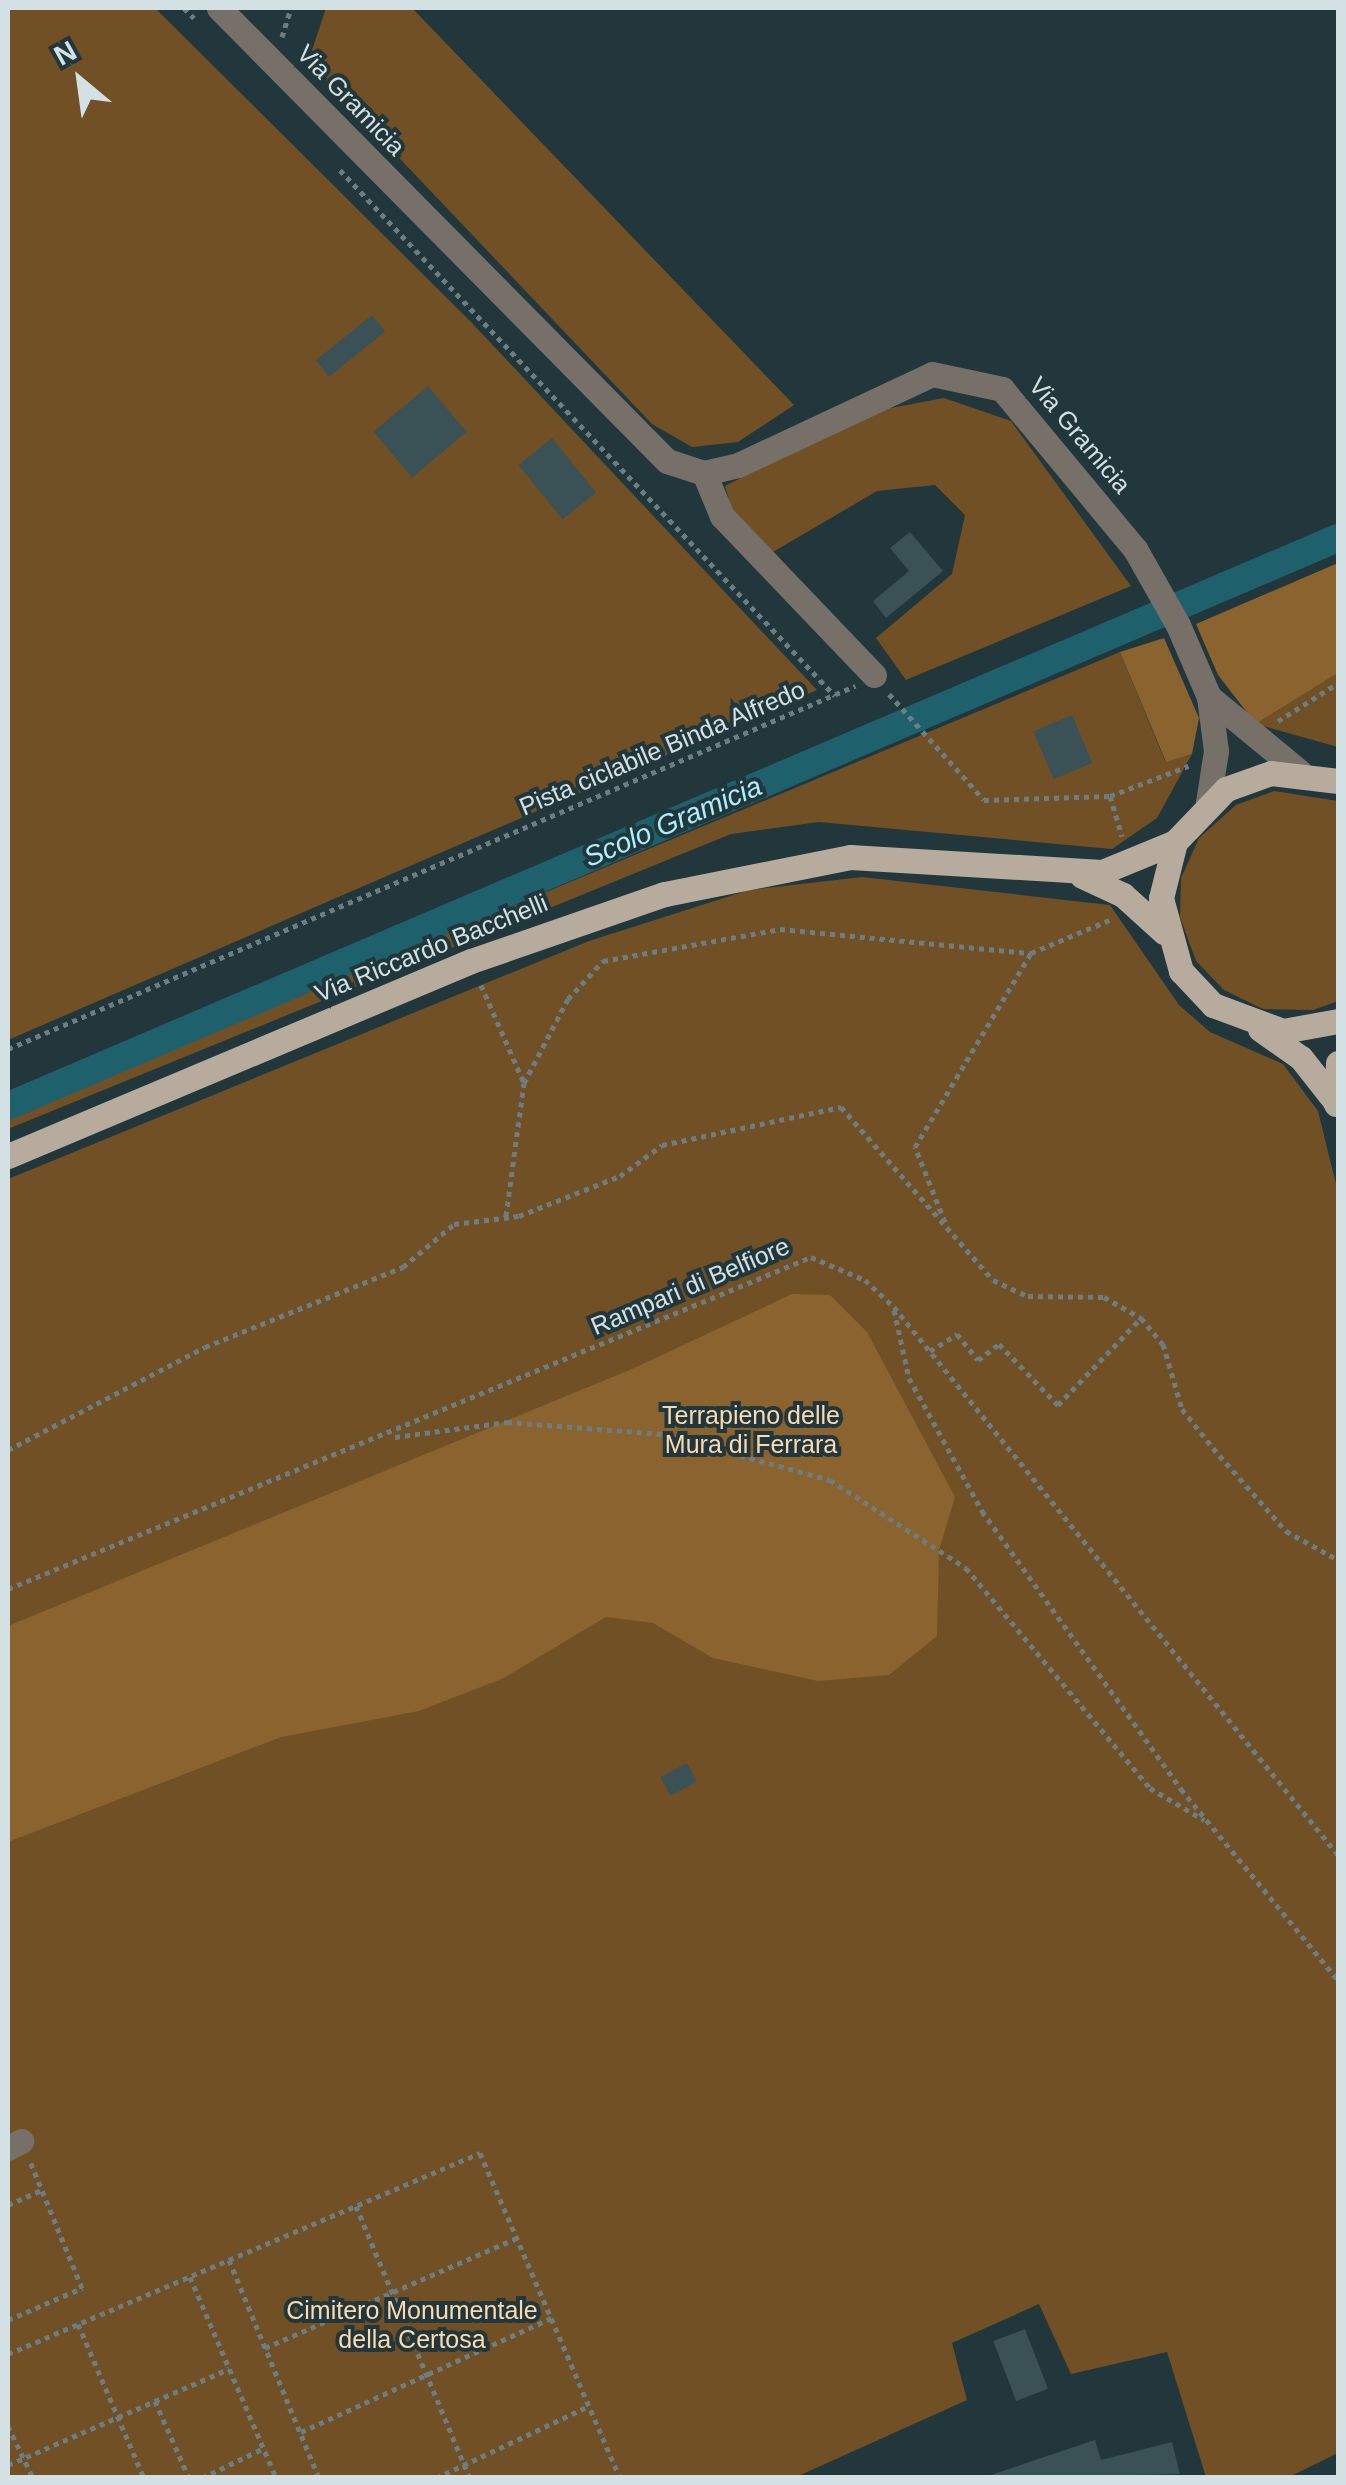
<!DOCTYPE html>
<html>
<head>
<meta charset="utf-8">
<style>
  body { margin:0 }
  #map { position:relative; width:1346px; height:2485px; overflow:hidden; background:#21373c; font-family:Helvetica,sans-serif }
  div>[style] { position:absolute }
  .green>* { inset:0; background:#715025 }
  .forest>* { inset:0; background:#8a632f }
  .canal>* { height:28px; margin:-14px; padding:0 14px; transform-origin:14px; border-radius:14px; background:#1f606d }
  .building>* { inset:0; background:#3a5156; transform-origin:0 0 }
  .path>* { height:5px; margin-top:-2.5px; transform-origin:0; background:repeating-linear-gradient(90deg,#6c7e82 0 5px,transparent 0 10px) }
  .minor>* { height:25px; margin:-12.5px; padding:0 12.5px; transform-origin:12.5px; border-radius:12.5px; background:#767069 }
  .major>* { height:25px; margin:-12.5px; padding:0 12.5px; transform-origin:12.5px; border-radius:12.5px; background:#b7ab9d }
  span { translate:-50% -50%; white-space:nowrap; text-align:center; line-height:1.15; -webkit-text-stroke:8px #21373c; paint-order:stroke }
  .street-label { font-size:25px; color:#d4e1e4 }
  .park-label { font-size:25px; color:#fcd9ae }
  .water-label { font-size:28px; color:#adeffe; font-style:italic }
  .frame { position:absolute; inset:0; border:10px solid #d4e1e4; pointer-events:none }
  .north { position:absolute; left:30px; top:30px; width:100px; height:100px; -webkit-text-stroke:8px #21373c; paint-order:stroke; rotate:331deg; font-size:28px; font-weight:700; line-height:40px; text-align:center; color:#d4e1e4 }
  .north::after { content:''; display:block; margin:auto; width:35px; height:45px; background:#d4e1e4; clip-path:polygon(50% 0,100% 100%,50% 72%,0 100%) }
</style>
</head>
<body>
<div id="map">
  <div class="green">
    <i style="clip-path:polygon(8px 8px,155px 8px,471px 322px,817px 690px,8px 1040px)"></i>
    <i style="clip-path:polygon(326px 8px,412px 8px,794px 405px,738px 442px,692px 447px,652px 424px,308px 62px)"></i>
    <i style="clip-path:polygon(944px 398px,1011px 421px,1131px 586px,906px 680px,876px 638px,952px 574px,965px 515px,935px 485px,877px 491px,773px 552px,733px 513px,725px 486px,875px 411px)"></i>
    <i style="clip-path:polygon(1120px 652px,1165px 761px,1192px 754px,1157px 818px,1112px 849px,819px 822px,731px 834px,8px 1129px,8px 1117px)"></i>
    <i style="clip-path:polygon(1338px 673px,1338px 747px,1256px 724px)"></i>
    <i style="clip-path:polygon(1274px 791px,1338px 801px,1338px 1001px,1313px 1010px,1263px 1009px,1224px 990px,1196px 961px,1180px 917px,1181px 878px,1199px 838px,1236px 805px)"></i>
    <i style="clip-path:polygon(862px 877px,1110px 905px,1179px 1005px,1210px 1032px,1283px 1064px,1318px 1111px,1338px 1192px,1338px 2453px,1289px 2477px,1206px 2477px,1167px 2352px,1071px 2374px,1039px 2304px,952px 2343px,967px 2400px,796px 2477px,8px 2477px,8px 1179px,589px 941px,749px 890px)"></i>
  </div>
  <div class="forest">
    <i style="clip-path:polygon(1338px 563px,1338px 673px,1256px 724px,1218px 675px,1196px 624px)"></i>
    <i style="clip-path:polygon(1164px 638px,1199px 718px,1192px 754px,1166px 762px,1120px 652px)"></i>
    <i style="clip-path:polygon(792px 1294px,830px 1295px,867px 1332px,955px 1497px,939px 1550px,937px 1636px,889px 1675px,818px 1681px,713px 1658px,653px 1623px,606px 1617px,504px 1678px,419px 1711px,281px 1737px,8px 1842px,8px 1626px,632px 1369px)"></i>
  </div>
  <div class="canal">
    <i style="left:8px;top:1106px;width:1446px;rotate:-23.13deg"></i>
  </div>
  <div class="building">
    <i style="left:372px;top:315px;width:21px;height:72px;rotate:51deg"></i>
    <i style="left:428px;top:386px;width:60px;height:71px;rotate:50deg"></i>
    <i style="left:552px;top:438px;width:70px;height:43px;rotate:51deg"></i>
    <i style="clip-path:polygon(910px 532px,943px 571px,886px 618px,873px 601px,909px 571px,890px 548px)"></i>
    <i style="left:1072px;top:715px;width:52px;height:42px;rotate:67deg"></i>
    <i style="left:687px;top:1763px;width:21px;height:30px;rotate:62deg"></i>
    <i style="left:1025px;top:2329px;width:64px;height:34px;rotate:69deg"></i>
    <i style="clip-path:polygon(1095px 2440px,1101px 2460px,1172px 2442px,1180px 2474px,982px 2478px)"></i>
  </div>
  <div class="path">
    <i style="left:184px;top:8px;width:14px;rotate:45deg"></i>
    <i style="left:282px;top:37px;width:30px;rotate:-73deg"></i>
    <i style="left:340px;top:170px;width:722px;rotate:46.74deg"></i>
    <i style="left:889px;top:694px;width:142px;rotate:48.1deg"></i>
    <i style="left:984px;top:800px;width:126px;rotate:-1.8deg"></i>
    <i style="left:1110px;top:796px;width:84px;rotate:-21deg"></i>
    <i style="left:1278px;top:721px;width:71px;rotate:-32.3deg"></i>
    <i style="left:1110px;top:796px;width:42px;rotate:73.3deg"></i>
    <i style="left:481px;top:985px;width:107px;rotate:66.3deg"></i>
    <i style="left:8px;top:1049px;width:922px;rotate:-23.2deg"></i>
    <i style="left:506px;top:1216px;width:134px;rotate:-82.3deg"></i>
    <i style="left:524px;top:1083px;width:95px;rotate:-62.4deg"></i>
    <i style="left:568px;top:999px;width:52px;rotate:-47.4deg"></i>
    <i style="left:603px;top:961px;width:180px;rotate:-10.2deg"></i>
    <i style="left:780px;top:929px;width:252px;rotate:5.5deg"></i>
    <i style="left:1031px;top:953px;width:88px;rotate:-22.8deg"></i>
    <i style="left:945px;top:1222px;width:81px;rotate:-111.8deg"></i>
    <i style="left:915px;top:1147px;width:226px;rotate:-59.1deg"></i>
    <i style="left:894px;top:1310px;width:70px;rotate:77.6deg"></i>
    <i style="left:909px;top:1378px;width:152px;rotate:61.2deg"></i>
    <i style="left:982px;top:1511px;width:342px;rotate:54.4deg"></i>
    <i style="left:1181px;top:1789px;width:247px;rotate:50.6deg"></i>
    <i style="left:930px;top:1351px;width:32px;rotate:-32deg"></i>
    <i style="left:957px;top:1334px;width:33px;rotate:51deg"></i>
    <i style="left:978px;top:1360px;width:26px;rotate:-37deg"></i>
    <i style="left:999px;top:1344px;width:85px;rotate:46deg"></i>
    <i style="left:1058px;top:1405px;width:120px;rotate:-46.3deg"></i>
    <i style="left:395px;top:1437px;width:113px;rotate:-7.6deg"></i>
    <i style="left:507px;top:1422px;width:156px;rotate:4.4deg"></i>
    <i style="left:663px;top:1434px;width:173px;rotate:15.4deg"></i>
    <i style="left:830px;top:1480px;width:162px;rotate:32.9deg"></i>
    <i style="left:966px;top:1568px;width:287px;rotate:50.1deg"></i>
    <i style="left:1150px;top:1788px;width:63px;rotate:30.7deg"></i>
    <i style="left:8px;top:1450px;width:222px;rotate:-27.6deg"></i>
    <i style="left:205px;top:1347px;width:214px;rotate:-22deg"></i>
    <i style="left:403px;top:1267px;width:67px;rotate:-40.1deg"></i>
    <i style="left:454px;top:1224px;width:65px;rotate:-7deg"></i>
    <i style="left:519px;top:1216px;width:109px;rotate:-21.6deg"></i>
    <i style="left:620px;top:1176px;width:52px;rotate:-36.4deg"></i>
    <i style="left:662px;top:1145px;width:183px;rotate:-12deg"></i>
    <i style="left:841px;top:1107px;width:230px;rotate:48.7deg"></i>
    <i style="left:993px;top:1280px;width:38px;rotate:25deg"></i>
    <i style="left:1028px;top:1296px;width:76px;rotate:0.8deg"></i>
    <i style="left:1104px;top:1297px;width:43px;rotate:29.6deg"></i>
    <i style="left:1141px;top:1318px;width:34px;rotate:50deg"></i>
    <i style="left:1163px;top:1344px;width:68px;rotate:73.7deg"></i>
    <i style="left:1182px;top:1409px;width:50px;rotate:51.5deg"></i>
    <i style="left:1213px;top:1448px;width:111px;rotate:48.7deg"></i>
    <i style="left:1286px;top:1531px;width:60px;rotate:29.1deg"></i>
    <i style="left:8px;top:1589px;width:869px;rotate:-22.46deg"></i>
    <i style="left:811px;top:1257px;width:59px;rotate:23.1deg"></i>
    <i style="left:865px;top:1280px;width:40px;rotate:43deg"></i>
    <i style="left:894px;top:1307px;width:705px;rotate:50.98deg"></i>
    <i style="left:8px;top:2205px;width:36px;rotate:-24deg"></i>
    <i style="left:356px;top:2206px;width:295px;rotate:67.3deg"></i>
    <i style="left:229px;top:2260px;width:236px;rotate:67.6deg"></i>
    <i style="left:190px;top:2277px;width:219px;rotate:66.8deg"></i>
    <i style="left:8px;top:2320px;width:81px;rotate:-23.4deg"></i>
    <i style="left:82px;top:2288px;width:137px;rotate:-112.3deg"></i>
    <i style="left:78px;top:2324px;width:168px;rotate:66.8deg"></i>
    <i style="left:265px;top:2348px;width:275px;rotate:-23.6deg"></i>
    <i style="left:8px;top:2354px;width:513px;rotate:-23.07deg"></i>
    <i style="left:480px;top:2153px;width:354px;rotate:66.7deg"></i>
    <i style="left:155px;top:2401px;width:84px;rotate:66.2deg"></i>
    <i style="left:8px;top:2426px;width:58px;rotate:64.3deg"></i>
    <i style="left:301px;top:2432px;width:275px;rotate:-24.5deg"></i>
    <i style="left:8px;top:2465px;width:241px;rotate:-23.5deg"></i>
    <i style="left:202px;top:2478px;width:69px;rotate:-25.8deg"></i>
    <i style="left:436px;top:2478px;width:169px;rotate:-25.2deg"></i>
  </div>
  <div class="minor">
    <i style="left:219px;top:8px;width:637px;rotate:45.32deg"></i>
    <i style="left:667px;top:461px;width:39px;rotate:18deg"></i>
    <i style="left:704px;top:473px;width:35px;rotate:-13deg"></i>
    <i style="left:738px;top:465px;width:214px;rotate:-25.1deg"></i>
    <i style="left:932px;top:374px;width:72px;rotate:12.1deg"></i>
    <i style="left:1002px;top:389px;width:208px;rotate:50.3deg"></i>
    <i style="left:1135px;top:549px;width:87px;rotate:60.5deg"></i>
    <i style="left:1178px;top:625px;width:78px;rotate:66.7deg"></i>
    <i style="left:1209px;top:697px;width:54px;rotate:82.6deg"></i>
    <i style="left:1216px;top:751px;width:52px;rotate:98.9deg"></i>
    <i style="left:704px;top:473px;width:47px;rotate:67.3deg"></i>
    <i style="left:722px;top:516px;width:220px;rotate:46.3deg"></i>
    <i style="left:1209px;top:697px;width:118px;rotate:39.5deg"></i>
    <i style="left:8px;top:2148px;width:15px;rotate:-28deg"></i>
  </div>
  <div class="major">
    <i style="left:1338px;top:781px;width:67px;rotate:-173.2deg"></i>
    <i style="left:1271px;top:773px;width:48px;rotate:160.4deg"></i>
    <i style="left:1226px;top:789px;width:74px;rotate:133.9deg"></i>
    <i style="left:1175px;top:842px;width:58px;rotate:104deg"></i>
    <i style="left:1161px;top:898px;width:76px;rotate:74.7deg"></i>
    <i style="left:1181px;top:971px;width:47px;rotate:46.7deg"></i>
    <i style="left:1213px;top:1005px;width:75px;rotate:20.4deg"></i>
    <i style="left:1283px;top:1031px;width:56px;rotate:-10.3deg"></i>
    <i style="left:1082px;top:876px;width:45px;rotate:24.9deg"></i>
    <i style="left:1123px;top:895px;width:55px;rotate:42.1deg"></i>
    <i style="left:1260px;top:1029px;width:50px;rotate:35.3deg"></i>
    <i style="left:1301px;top:1058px;width:55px;rotate:51.7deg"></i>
    <i style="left:1336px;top:1104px;width:41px;rotate:-87.2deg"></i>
    <i style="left:8px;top:1156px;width:502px;rotate:-22.84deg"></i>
    <i style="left:471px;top:961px;width:205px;rotate:-19.1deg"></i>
    <i style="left:665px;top:894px;width:189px;rotate:-11.3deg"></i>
    <i style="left:850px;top:857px;width:252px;rotate:3.4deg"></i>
    <i style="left:1102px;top:872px;width:79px;rotate:-22.3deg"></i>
  </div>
  <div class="street-label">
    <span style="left:351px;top:100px;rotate:46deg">Via Gramicia</span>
    <span style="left:1080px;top:435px;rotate:50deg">Via Gramicia</span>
    <span style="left:662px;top:748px;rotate:-23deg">Pista ciclabile Binda Alfredo</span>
    <span style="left:431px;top:948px;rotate:-22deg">Via Riccardo Bacchelli</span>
    <span style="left:690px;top:1286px;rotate:-23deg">Rampari di Belfiore</span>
  </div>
  <div class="park-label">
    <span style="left:751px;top:1430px">Terrapieno delle<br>Mura di Ferrara</span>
    <span style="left:412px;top:2325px">Cimitero Monumentale<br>della Certosa</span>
  </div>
  <div class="water-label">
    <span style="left:673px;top:822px;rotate:-23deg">Scolo Gramicia</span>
  </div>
  <div class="frame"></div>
  <div class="north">N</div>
</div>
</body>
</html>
